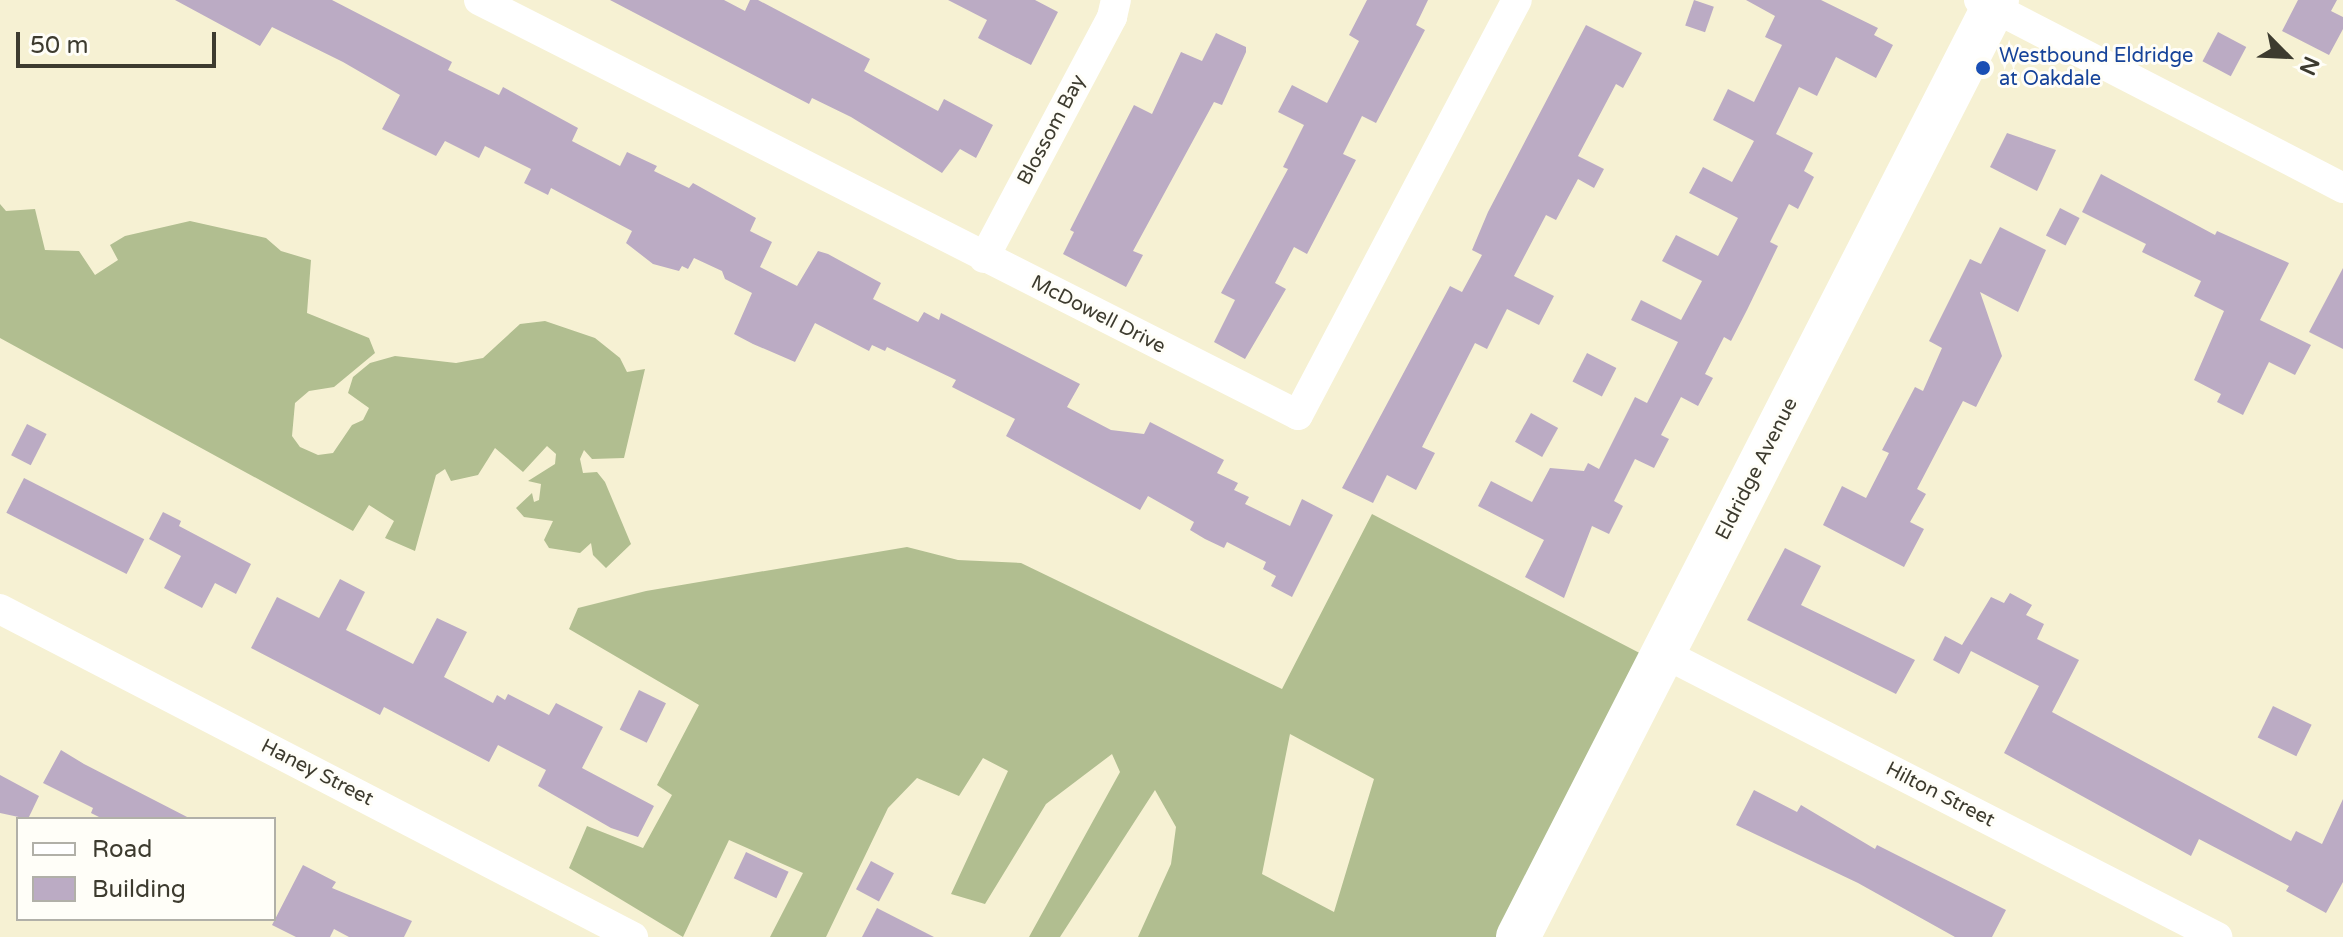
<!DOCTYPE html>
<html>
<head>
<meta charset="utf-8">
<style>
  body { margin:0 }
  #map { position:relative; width:2343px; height:937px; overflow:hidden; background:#f6f1d3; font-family:"Varela Round",sans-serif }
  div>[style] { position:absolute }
  .forest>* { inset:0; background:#b1be90 }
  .building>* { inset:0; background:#bbabc4; transform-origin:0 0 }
  .street>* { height:30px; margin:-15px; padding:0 15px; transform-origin:15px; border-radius:15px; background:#fff }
  .secondary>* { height:44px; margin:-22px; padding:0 22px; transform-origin:22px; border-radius:22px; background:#fff }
  .dots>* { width:22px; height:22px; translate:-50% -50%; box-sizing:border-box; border:4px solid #fffef8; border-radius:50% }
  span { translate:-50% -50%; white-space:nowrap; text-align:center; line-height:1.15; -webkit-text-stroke:6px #fffef8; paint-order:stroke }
  .transit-label { font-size:20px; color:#164399 }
  .left { translate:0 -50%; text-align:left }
  .street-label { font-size:20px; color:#3d3b2f }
  .legend { position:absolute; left:16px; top:817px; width:260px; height:104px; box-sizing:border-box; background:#fffef8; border:2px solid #b1b0a8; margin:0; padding:10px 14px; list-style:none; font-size:24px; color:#3d3b2f }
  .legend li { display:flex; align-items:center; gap:16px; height:40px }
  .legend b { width:40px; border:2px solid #b1b0a8 }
  .north { position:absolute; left:2247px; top:16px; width:80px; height:80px; -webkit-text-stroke:6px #fffef8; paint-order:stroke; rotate:114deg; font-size:22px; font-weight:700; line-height:32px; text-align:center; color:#3d3b2f }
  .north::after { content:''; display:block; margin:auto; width:28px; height:36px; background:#3d3b2f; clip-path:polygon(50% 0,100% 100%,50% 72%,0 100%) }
  .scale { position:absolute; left:16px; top:32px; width:200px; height:36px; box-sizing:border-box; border:4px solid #3d3b2f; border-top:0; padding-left:10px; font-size:24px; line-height:28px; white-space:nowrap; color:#3d3b2f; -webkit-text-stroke:6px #fffef8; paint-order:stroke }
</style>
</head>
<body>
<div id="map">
  <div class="forest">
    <i style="clip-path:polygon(0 204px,6px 211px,35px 209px,45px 250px,79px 251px,95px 275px,118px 260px,110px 245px,125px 236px,190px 221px,266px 238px,281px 251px,311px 260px,307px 313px,369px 338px,375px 353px,334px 387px,309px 391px,295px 403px,292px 436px,300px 447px,318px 455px,333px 453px,352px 425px,363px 420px,369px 408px,348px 393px,353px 377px,370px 363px,395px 356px,456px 363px,483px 358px,520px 324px,545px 321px,595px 338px,620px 358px,627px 372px,645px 369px,624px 458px,592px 459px,584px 450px,580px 459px,583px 473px,597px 472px,605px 482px,631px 544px,606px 568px,593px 555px,591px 543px,580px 553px,549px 548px,544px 540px,553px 521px,524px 517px,516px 508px,532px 493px,534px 502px,539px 500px,541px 484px,528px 481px,555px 464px,556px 454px,547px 446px,523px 472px,495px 448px,478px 475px,451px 481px,445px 469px,436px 475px,415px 551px,385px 538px,394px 521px,369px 505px,353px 531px,0 338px)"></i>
    <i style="clip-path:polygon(evenodd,1372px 514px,1655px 661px,1503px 937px,1138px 937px,1171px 864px,1176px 827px,1155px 790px,1060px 937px,1029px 937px,1120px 772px,1112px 754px,1046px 804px,985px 904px,951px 894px,1008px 771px,983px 758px,959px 796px,917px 778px,888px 808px,826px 937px,770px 937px,803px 873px,729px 840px,683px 937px,569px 868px,587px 826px,643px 848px,672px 795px,657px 785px,699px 705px,569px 629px,578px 608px,646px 591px,907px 547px,958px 560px,1021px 563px,1282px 689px,1372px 514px,1290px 734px,1374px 779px,1334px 912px,1262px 874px,1290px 734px)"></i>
  </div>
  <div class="building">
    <i style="clip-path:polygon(175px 0,332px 0,452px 62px,448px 70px,499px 95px,503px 87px,578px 128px,572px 141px,620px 166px,627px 152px,657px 166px,654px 171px,689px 188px,693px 183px,756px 218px,750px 231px,772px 242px,760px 267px,797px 286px,818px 251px,828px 254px,881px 283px,873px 299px,918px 322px,924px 312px,939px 320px,941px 313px,1080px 384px,1067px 407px,1111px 430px,1144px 434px,1150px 422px,1224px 460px,1217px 473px,1238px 483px,1234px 490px,1249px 497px,1245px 504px,1290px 526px,1302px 499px,1333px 515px,1292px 597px,1271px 586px,1276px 576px,1263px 569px,1266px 562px,1227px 542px,1224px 548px,1205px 539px,1190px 530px,1194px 522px,1148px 496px,1140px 510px,1006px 436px,1015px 419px,952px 387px,956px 380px,887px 347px,885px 351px,872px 345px,869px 351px,815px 323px,795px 362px,753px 344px,734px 334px,752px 293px,725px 279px,722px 271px,694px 258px,688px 269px,682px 266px,679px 271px,653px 264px,626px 243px,632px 231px,551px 188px,548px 195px,524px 183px,531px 169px,485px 146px,479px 158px,445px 141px,436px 156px,382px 129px,400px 95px,343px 62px,272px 27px,260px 46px)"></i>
    <i style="clip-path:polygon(610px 0,724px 0,745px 11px,750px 0,758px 0,870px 59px,864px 71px,938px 111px,944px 99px,993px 125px,976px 158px,960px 149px,942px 173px,851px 117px,812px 98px,809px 104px)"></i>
    <i style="clip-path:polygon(948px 0,1035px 0,1058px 12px,1031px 65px,978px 38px,987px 20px)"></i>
    <i style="clip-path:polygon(1367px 0,1428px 0,1416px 25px,1425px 30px,1376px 123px,1362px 116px,1343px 154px,1356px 160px,1307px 254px,1294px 247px,1275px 283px,1286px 289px,1245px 359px,1214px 342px,1235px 300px,1221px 293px,1288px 169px,1283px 167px,1304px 125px,1278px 112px,1292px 85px,1327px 103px,1359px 41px,1349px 35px)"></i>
    <i style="left:1694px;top:0;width:21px;height:27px;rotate:19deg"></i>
    <i style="clip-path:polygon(1746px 0,1821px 0,1878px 28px,1874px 35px,1893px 45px,1876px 78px,1836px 57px,1817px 96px,1799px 87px,1776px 134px,1813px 153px,1804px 171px,1814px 177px,1798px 209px,1789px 204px,1770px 242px,1778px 246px,1747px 310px,1731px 341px,1724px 337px,1705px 374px,1713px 378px,1698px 406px,1681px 397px,1661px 435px,1669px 439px,1654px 468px,1635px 459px,1614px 501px,1623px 506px,1609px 534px,1592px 526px,1564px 598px,1525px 577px,1544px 540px,1478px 506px,1491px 481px,1532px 502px,1550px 468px,1584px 471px,1588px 463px,1599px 469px,1635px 397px,1647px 403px,1678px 342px,1631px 320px,1641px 300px,1681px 320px,1702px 281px,1662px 261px,1676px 235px,1718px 256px,1738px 218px,1689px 193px,1703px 167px,1732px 182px,1754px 141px,1713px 120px,1728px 89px,1754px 102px,1782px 45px,1765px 37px,1775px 16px)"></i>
    <i style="clip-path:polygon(2298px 0,2337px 0,2331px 11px,2343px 17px,2343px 29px,2329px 55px,2282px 31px)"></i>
    <i style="clip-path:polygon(1586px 25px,1642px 53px,1623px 88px,1616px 84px,1578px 156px,1604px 169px,1594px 188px,1578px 179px,1556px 220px,1546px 215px,1514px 276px,1554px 296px,1539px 325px,1507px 309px,1487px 349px,1475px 343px,1422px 447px,1435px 453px,1416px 490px,1387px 475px,1373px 503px,1342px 488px,1450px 286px,1462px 292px,1482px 255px,1472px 250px,1488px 212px)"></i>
    <i style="left:2218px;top:32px;width:32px;height:33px;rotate:28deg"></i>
    <i style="clip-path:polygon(1216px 33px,1246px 47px,1246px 52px,1222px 105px,1214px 102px,1133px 251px,1143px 255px,1126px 287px,1063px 254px,1074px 232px,1070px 230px,1134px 105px,1152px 114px,1181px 52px,1202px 61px)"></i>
    <i style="clip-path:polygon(2007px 133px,2056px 150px,2037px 191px,1990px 167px)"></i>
    <i style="clip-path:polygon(2101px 174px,2215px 235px,2217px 231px,2289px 263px,2260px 320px,2311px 345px,2295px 375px,2269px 362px,2243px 415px,2217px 402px,2221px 394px,2194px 380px,2224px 311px,2194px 296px,2201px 281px,2142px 252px,2146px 244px,2082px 212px)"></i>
    <i style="left:2060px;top:208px;width:22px;height:31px;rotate:27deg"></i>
    <i style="clip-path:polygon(2000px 227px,2046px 250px,2018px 312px,1980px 292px,2002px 356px,1976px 407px,1963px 401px,1917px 489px,1926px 494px,1910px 522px,1924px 529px,1904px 567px,1823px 525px,1842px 486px,1866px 498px,1889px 453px,1882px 450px,1915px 387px,1923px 391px,1942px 348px,1929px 341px,1970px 259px,1981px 264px)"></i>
    <i style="clip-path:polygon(2343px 268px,2343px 349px,2309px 332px)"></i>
    <i style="left:1587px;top:353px;width:33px;height:32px;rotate:27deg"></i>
    <i style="left:1531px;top:413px;width:31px;height:33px;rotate:29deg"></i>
    <i style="left:27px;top:424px;width:22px;height:35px;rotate:27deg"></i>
    <i style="left:24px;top:478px;width:135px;height:39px;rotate:27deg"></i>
    <i style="clip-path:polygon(163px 512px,181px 521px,179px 526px,251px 564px,236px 594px,215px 583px,202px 608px,164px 588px,181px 556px,149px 539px)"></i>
    <i style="clip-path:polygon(1785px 548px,1821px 566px,1801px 605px,1915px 660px,1896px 694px,1747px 620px)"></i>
    <i style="clip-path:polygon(340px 579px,365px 592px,346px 630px,413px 664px,437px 618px,467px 632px,444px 677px,493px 703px,497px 695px,505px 700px,508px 694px,549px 715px,556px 703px,603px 727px,582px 768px,654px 806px,638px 837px,611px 828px,538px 786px,546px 770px,498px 745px,489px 762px,384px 707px,380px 715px,251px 648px,277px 597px,319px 618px)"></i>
    <i style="clip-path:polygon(2010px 593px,2032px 605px,2026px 615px,2044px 624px,2037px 639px,2079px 660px,2052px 712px,2291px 841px,2296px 831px,2322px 844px,2343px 799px,2343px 882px,2326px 913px,2286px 891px,2289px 886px,2199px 839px,2191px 856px,2004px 753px,2039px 686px,1971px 651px,1959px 674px,1933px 660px,1945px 636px,1962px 645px,1991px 597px,2004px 603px)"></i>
    <i style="left:639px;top:690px;width:30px;height:44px;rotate:26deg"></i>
    <i style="left:2273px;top:706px;width:43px;height:35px;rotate:26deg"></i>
    <i style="clip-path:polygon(61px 750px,84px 764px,191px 819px,103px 819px,91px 813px,93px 808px,43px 783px)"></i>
    <i style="clip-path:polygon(0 775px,39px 796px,28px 819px,0 813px)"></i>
    <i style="clip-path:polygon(1754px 790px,1797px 812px,1801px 805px,1875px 849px,1877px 845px,2006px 910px,1992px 937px,1955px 937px,1858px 883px,1736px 825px)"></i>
    <i style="left:746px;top:852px;width:47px;height:29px;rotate:25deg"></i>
    <i style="left:871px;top:861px;width:26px;height:32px;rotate:28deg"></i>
    <i style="clip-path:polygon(303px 865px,336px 882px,332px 888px,412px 921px,404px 937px,349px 937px,334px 929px,330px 937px,296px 937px,272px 925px)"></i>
    <i style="clip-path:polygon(877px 908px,934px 937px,862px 937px)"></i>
  </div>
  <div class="street">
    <i style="left:479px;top:0;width:918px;rotate:26.87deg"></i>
    <i style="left:1298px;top:415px;width:469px;rotate:-62.2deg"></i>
    <i style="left:1979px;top:0;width:410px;rotate:27.3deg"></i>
    <i style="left:984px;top:258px;width:273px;rotate:-62deg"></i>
    <i style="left:1112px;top:17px;width:17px;rotate:-77deg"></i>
    <i style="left:0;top:609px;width:713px;rotate:27.39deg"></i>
    <i style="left:1663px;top:653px;width:623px;rotate:27.14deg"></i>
  </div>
  <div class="secondary">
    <i style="left:1518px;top:937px;width:1052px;rotate:-62.92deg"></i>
  </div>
  <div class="dots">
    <i style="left:1983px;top:68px;background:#1a4fb4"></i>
  </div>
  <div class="transit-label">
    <span class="left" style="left:1999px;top:68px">Westbound Eldridge<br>at Oakdale</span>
  </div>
  <div class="street-label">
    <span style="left:1052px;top:130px;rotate:-62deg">Blossom Bay</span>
    <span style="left:1098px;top:315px;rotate:27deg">McDowell Drive</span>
    <span style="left:1757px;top:469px;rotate:-63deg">Eldridge Avenue</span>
    <span style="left:317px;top:773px;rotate:27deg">Haney Street</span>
    <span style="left:1940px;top:795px;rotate:27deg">Hilton Street</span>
  </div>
  <ul class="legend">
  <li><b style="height:10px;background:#fff"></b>Road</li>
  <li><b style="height:22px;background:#bbabc4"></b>Building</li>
  </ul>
  <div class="north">N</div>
  <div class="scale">50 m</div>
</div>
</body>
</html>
